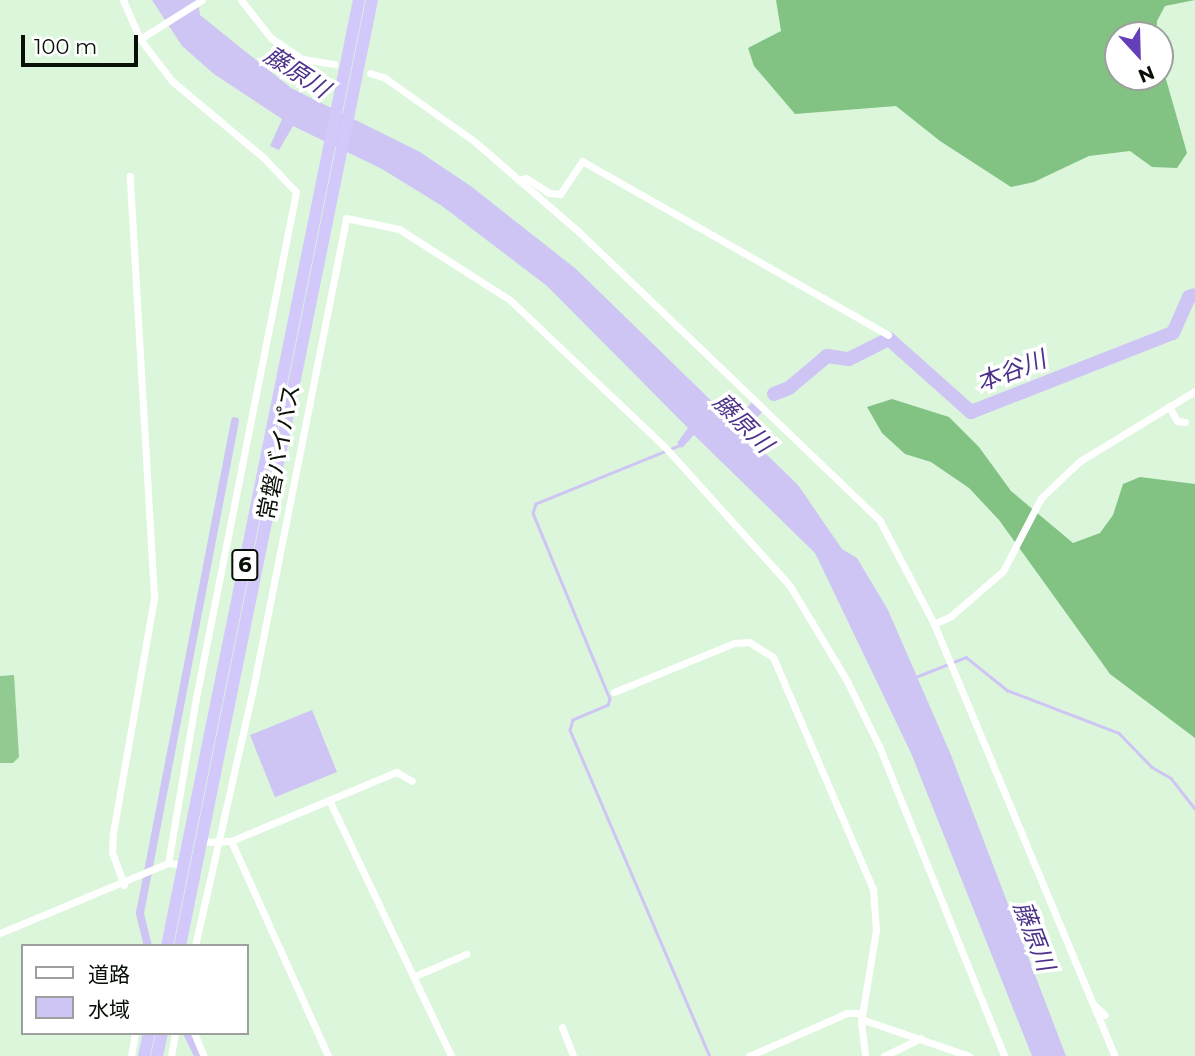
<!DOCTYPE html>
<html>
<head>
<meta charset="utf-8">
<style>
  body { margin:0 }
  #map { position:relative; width:1195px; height:1056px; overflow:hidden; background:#dcf6dc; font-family:Montserrat,"Noto Sans JP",sans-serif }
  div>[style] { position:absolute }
  .green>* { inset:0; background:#91cb92 }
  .forest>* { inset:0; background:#82c384 }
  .water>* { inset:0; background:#cec5f5; transform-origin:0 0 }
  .stream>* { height:2.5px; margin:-1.25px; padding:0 1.25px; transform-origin:1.25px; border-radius:1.25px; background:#cec5f5 }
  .canal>* { height:8px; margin:-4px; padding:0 4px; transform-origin:4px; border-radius:4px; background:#cec5f5 }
  .river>* { height:14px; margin:-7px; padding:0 7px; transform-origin:7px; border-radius:7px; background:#cec5f5 }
  .street>* { height:7px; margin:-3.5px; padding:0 3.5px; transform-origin:3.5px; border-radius:3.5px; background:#fff }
  .highway>* { height:12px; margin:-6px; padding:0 6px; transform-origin:6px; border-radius:6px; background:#d2c9fa }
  span { translate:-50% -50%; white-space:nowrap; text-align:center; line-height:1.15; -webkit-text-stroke:7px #fff; paint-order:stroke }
  .shield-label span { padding:2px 5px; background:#fff; border:2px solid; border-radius:5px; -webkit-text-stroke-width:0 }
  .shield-label { font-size:21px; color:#070f07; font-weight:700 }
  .street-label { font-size:23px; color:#070f07 }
  .water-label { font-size:24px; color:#4d328b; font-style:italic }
  .legend { position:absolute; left:21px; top:944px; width:228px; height:91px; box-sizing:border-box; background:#fff; border:2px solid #9c9f9c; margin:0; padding:9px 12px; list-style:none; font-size:21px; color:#070f07 }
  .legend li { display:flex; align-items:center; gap:14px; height:35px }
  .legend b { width:35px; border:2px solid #9c9f9c }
  .north { position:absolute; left:1104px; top:21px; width:70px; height:70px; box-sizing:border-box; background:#fff; border:2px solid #9c9f9c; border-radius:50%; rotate:158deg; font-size:19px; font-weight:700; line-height:28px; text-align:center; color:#070f07 }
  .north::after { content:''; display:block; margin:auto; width:24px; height:32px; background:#653fb7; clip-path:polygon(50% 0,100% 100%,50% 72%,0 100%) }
  .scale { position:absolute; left:21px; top:35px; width:117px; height:32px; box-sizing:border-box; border:4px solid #070f07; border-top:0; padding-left:9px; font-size:21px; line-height:24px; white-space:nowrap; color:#070f07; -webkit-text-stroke:5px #fff; paint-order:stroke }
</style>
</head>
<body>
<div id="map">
  <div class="green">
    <i style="clip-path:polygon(14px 675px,19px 757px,13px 763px,0 763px,0 676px)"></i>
  </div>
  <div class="forest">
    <i style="clip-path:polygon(776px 0,1195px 0,1165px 6px,1157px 21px,1156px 35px,1118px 35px,1118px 77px,1160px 77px,1160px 58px,1187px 153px,1177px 168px,1152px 167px,1130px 151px,1089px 156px,1034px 182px,1011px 187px,940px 141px,896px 106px,795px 114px,754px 66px,748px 48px,781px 31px)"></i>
    <i style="clip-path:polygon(892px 399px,949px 417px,979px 447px,1011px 491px,1073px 543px,1100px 533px,1113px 515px,1123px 484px,1140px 477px,1195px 484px,1195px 738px,1110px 674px,999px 520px,969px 488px,931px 462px,905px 454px,882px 433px,867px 407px)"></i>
  </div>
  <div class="water">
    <i style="clip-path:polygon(152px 0,198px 0,200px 15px,291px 88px,420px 152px,472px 187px,576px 269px,798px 485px,842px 549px,857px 558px,888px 610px,951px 755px,1066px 1056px,1032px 1056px,911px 753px,815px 553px,694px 435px,682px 448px,677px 443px,688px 428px,547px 286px,442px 206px,382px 169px,293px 126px,279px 150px,270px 146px,282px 119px,214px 74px,182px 46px)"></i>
    <i style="left:312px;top:710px;width:67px;height:67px;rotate:68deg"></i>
  </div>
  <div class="stream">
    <i style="left:681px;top:445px;width:157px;rotate:157.9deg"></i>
    <i style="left:536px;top:504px;width:9px;rotate:108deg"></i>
    <i style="left:533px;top:513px;width:201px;rotate:67.5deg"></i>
    <i style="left:610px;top:699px;width:6px;rotate:108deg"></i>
    <i style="left:608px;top:705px;width:38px;rotate:157deg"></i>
    <i style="left:573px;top:720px;width:10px;rotate:107deg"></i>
    <i style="left:570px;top:730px;width:355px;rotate:66.8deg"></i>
    <i style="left:913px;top:678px;width:57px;rotate:-21.6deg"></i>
    <i style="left:966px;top:657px;width:53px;rotate:38.8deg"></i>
    <i style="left:1007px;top:690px;width:120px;rotate:21deg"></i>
    <i style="left:1119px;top:733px;width:47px;rotate:45.9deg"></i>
    <i style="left:1152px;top:767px;width:22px;rotate:30deg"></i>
    <i style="left:1171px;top:778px;width:39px;rotate:52deg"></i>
  </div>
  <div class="canal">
    <i style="left:148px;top:946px;width:34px;rotate:-104deg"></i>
    <i style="left:140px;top:913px;width:501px;rotate:-79.07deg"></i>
    <i style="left:187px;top:1033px;width:25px;rotate:64deg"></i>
  </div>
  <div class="river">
    <i style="left:774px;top:394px;width:16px;rotate:-22deg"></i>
    <i style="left:789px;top:388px;width:50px;rotate:-40.1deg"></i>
    <i style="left:827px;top:356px;width:22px;rotate:8deg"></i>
    <i style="left:849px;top:359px;width:45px;rotate:-26.6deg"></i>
    <i style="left:889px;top:339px;width:110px;rotate:41.7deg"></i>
    <i style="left:971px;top:412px;width:217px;rotate:-21.4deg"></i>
    <i style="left:1173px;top:333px;width:39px;rotate:-66deg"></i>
    <i style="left:1189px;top:297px;width:6px;rotate:-18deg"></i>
    <i style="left:731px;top:439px;width:40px;rotate:-51deg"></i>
  </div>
  <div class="street">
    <i style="left:123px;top:0;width:43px;rotate:66.4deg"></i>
    <i style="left:140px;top:39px;width:53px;rotate:52.7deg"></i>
    <i style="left:172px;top:81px;width:119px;rotate:39.9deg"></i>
    <i style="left:263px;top:157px;width:48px;rotate:46.7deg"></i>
    <i style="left:296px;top:192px;width:516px;rotate:101.18deg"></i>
    <i style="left:196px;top:698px;width:167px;rotate:99.6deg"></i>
    <i style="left:241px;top:0;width:48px;rotate:51.7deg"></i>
    <i style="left:271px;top:38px;width:37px;rotate:34deg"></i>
    <i style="left:302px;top:59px;width:33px;rotate:9deg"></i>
    <i style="left:140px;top:39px;width:73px;rotate:-32.2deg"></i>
    <i style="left:370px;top:73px;width:16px;rotate:18deg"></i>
    <i style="left:385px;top:78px;width:109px;rotate:35.3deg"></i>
    <i style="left:474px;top:141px;width:139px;rotate:40.9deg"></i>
    <i style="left:579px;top:232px;width:417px;rotate:43.8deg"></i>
    <i style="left:880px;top:521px;width:116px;rotate:62.3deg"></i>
    <i style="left:934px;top:624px;width:468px;rotate:67.3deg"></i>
    <i style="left:518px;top:180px;width:8px;rotate:-14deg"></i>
    <i style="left:526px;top:178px;width:27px;rotate:33deg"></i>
    <i style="left:549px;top:193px;width:11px;rotate:5deg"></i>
    <i style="left:560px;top:194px;width:40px;rotate:-56deg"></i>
    <i style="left:582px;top:161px;width:352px;rotate:29.6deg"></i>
    <i style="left:1169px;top:406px;width:17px;rotate:62deg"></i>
    <i style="left:1177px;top:421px;width:8px;rotate:7deg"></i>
    <i style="left:934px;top:624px;width:19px;rotate:-25deg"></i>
    <i style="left:951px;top:616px;width:69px;rotate:-40.9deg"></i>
    <i style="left:1003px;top:571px;width:82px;rotate:-62.5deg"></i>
    <i style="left:1041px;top:498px;width:54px;rotate:-43.5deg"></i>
    <i style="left:1080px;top:461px;width:135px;rotate:-31.3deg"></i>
    <i style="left:614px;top:692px;width:130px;rotate:-22.2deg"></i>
    <i style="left:734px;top:643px;width:15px;rotate:-4deg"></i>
    <i style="left:749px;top:642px;width:28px;rotate:32deg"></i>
    <i style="left:773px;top:657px;width:253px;rotate:66.7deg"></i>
    <i style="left:873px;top:889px;width:41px;rotate:85.8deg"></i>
    <i style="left:876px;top:930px;width:93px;rotate:99.3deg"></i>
    <i style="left:861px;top:1022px;width:34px;rotate:83deg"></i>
    <i style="left:330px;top:802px;width:281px;rotate:64.5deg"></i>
    <i style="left:231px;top:841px;width:236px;rotate:65.7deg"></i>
    <i style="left:201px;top:842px;width:30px;rotate:-2deg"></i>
    <i style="left:231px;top:841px;width:179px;rotate:-22.7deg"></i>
    <i style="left:396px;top:772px;width:18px;rotate:29deg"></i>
    <i style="left:124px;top:885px;width:35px;rotate:-110deg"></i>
    <i style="left:112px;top:852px;width:19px;rotate:-87deg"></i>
    <i style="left:113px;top:833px;width:240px;rotate:-80.1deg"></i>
    <i style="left:154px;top:597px;width:422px;rotate:-93.3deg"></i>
    <i style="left:0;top:933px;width:182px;rotate:-22.6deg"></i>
    <i style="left:168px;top:863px;width:16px;rotate:7deg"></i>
    <i style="left:195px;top:946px;width:258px;rotate:-77.3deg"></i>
    <i style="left:252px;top:694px;width:485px;rotate:-78.8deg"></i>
    <i style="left:346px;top:218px;width:54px;rotate:11.7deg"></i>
    <i style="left:399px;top:229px;width:132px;rotate:32.6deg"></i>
    <i style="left:510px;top:300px;width:212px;rotate:43.5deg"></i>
    <i style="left:664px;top:446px;width:188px;rotate:48deg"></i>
    <i style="left:790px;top:586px;width:111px;rotate:59deg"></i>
    <i style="left:847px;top:681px;width:72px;rotate:63.8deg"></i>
    <i style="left:879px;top:746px;width:334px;rotate:68deg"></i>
    <i style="left:415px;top:976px;width:56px;rotate:-23.3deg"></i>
    <i style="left:1093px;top:1004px;width:16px;rotate:43deg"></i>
    <i style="left:861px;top:1019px;width:114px;rotate:18.9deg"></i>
    <i style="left:562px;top:1027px;width:31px;rotate:69deg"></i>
    <i style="left:194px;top:1033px;width:25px;rotate:67deg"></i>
    <i style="left:131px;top:1056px;width:23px;rotate:-80deg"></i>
    <i style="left:171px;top:1056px;width:23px;rotate:-80deg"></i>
    <i style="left:749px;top:1056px;width:107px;rotate:-23.7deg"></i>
    <i style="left:847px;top:1013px;width:14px"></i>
    <i style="left:884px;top:1056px;width:41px;rotate:-25.9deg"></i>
  </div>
  <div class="highway">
    <i style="left:167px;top:946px;width:965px;rotate:-78.53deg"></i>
    <i style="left:180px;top:946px;width:965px;rotate:-78.53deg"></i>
    <i style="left:144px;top:1056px;width:24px;rotate:-78deg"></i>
    <i style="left:157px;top:1056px;width:24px;rotate:-78deg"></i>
  </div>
  <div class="shield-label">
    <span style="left:245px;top:565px">6</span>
  </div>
  <div class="street-label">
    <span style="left:279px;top:452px;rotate:-79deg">常磐バイパス</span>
  </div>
  <div class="water-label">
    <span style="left:297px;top:72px;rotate:33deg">藤原川</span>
    <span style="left:1011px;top:371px;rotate:-21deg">本谷川</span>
    <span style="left:743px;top:423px;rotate:45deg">藤原川</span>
    <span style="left:1034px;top:936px;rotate:69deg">藤原川</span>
  </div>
  <ul class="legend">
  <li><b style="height:9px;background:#fff"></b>道路</li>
  <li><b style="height:19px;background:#cec5f5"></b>水域</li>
  </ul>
  <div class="north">N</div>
  <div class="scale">100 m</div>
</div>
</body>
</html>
